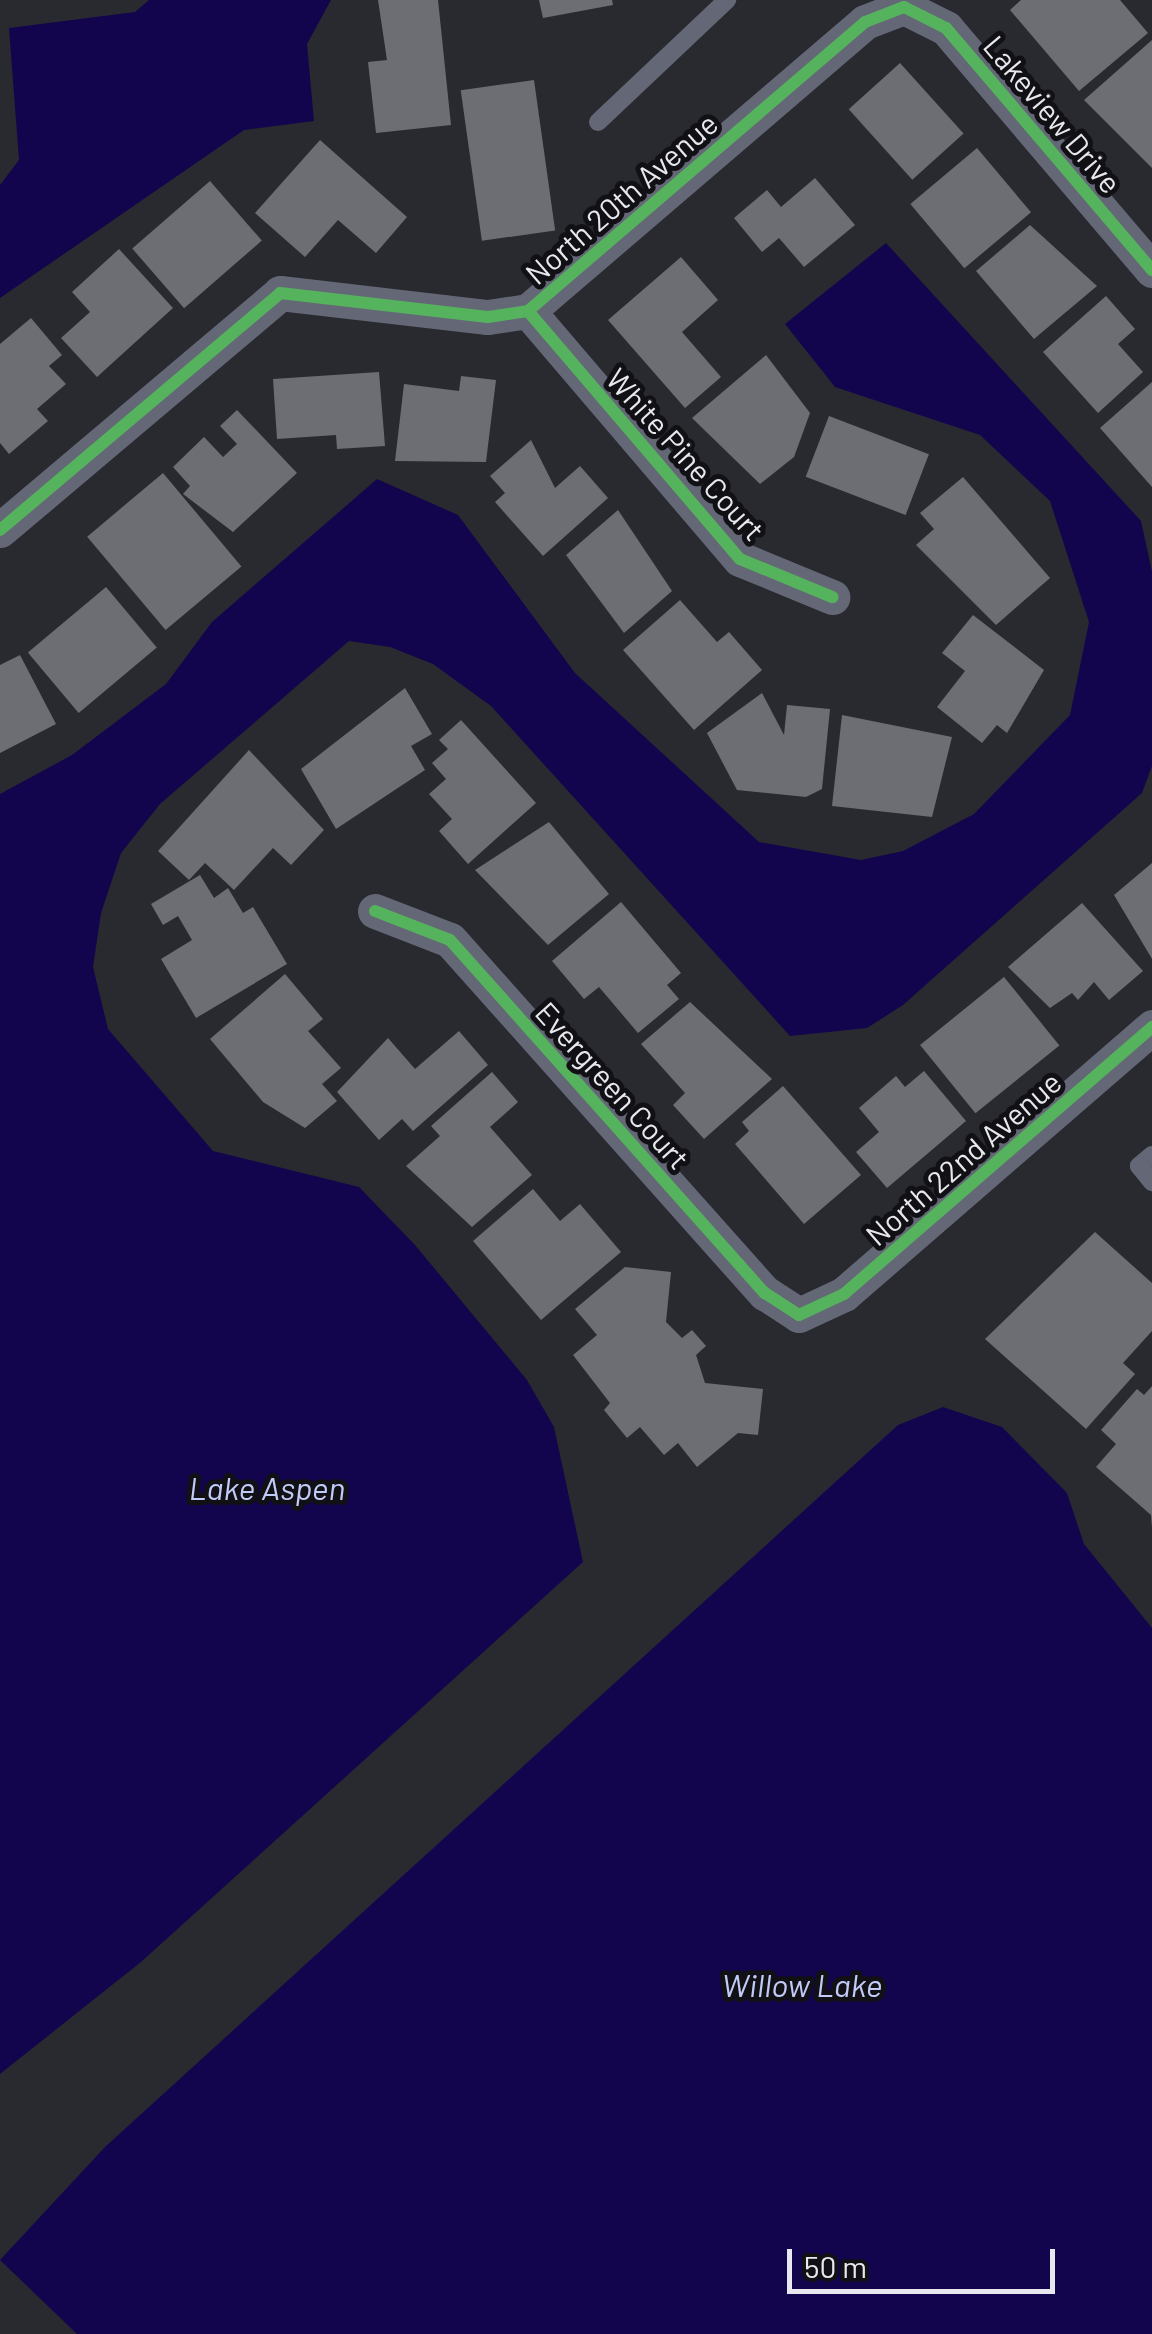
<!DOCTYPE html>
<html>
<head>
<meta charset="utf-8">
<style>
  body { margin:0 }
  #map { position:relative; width:1152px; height:2334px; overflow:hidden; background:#292a2f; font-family:Barlow,sans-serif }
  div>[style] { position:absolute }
  .water>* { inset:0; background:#12054d }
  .building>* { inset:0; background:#6d6e73; transform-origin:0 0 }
  .lane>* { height:18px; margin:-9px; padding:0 9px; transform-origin:9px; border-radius:9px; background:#646776 }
  .street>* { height:35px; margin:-17.5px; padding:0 17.5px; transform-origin:17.5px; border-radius:17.5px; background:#646776 }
  .cycleway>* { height:12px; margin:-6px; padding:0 6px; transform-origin:6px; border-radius:6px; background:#56b35d }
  span { translate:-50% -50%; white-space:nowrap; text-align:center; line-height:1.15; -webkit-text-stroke:10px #111115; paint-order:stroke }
  .street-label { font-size:30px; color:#e8e9ee }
  .water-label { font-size:32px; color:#c2cbf8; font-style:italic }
  .scale { position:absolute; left:787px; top:2249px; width:268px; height:45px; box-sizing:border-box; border:5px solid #e8e9ee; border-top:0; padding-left:12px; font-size:30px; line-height:35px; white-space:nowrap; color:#e8e9ee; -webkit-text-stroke:8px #111115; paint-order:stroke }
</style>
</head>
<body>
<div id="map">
  <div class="water">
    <i style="clip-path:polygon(149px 0,331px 0,307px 44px,314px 121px,244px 130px,0 298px,0 185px,19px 160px,9px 28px,135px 12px)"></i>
    <i style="clip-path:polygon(886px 243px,1141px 521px,1152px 572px,1152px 766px,1142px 793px,903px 1005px,867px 1028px,790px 1036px,491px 706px,433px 664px,390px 647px,349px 641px,160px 804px,121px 853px,101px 913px,93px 967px,108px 1029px,213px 1151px,359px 1187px,415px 1245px,527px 1380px,554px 1427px,583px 1562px,141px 1962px,0 2074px,0 794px,72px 755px,166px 684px,212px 622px,377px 479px,458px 515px,575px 673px,759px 842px,861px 860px,903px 851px,974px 814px,1070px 715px,1089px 622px,1050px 501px,980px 435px,835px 387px,785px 324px)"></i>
    <i style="clip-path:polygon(943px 1407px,1002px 1427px,1067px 1493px,1084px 1544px,1152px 1628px,1152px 2334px,77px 2334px,0 2260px,105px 2147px,898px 1425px)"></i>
  </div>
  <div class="building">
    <i style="clip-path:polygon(378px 0,438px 0,451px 125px,376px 133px,368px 62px,387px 60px)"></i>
    <i style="clip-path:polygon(539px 0,612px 0,613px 5px,543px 18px)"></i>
    <i style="clip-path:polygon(1021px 0,1120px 0,1148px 33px,1079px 91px,1010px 10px)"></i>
    <i style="clip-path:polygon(1152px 40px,1152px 168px,1084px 100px)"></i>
    <i style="left:900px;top:63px;width:95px;height:69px;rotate:48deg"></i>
    <i style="left:534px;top:80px;width:152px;height:74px;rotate:82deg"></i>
    <i style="clip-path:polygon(320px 140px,407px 217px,376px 253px,338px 220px,305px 257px,255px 213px)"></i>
    <i style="left:977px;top:148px;width:84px;height:87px;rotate:50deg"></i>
    <i style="clip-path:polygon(815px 178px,855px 225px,804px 267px,779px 238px,762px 252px,734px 218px,767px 190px,781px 207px)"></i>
    <i style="left:210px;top:181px;width:79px;height:103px;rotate:49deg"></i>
    <i style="clip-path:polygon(1030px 225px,1097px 286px,1034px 339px,976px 271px)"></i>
    <i style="clip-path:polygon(119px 249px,173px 308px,97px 377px,61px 338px,90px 312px,72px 292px)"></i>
    <i style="clip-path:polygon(681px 257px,718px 300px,682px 332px,721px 377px,685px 408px,608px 320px)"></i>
    <i style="clip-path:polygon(1106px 296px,1135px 329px,1118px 344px,1143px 372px,1098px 413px,1043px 352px)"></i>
    <i style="clip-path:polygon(31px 318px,62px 355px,49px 366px,66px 384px,37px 409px,48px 421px,9px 454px,0 443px,0 344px)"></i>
    <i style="clip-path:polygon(766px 355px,810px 413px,794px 457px,760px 484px,692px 418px)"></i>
    <i style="clip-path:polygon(379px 372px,385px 446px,337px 449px,336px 435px,277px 439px,273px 379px)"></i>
    <i style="clip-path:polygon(461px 376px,496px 380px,486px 462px,395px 461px,404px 384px,459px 391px)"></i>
    <i style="clip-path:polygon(1152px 382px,1152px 487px,1100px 428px)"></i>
    <i style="clip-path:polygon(237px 410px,297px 473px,233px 532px,183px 494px,190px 486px,173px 467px,204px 437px,223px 457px,237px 444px,220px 426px)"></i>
    <i style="left:829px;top:416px;width:107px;height:65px;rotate:21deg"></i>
    <i style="clip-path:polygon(531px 440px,555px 488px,580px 466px,608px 498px,543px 556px,495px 502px,505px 493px,490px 476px)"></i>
    <i style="left:163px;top:473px;width:122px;height:99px;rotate:50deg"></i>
    <i style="clip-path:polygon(963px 477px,1050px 578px,996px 625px,916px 545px,934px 529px,920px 513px)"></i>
    <i style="clip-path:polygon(618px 510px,672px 591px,624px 633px,566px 555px)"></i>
    <i style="left:106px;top:587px;width:79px;height:102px;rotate:50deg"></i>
    <i style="clip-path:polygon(680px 600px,717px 642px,729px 632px,762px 670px,694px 730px,623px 650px)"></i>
    <i style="clip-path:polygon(973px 615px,1044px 670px,1007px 733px,997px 725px,982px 743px,937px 707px,965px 671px,942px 653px)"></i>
    <i style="clip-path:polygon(20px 655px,56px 724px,0 753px,0 665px)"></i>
    <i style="clip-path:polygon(405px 688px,432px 734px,411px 746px,425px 770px,336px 829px,301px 769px)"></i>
    <i style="clip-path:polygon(762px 693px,784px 735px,787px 705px,830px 709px,822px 789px,806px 797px,737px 790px,707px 733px)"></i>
    <i style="clip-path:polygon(842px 715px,952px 737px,932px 817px,832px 806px)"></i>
    <i style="clip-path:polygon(461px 720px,536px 803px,468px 864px,439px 831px,452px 819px,429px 794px,446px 779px,432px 763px,448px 749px,439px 740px)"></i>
    <i style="clip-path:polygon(249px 750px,324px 830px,291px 865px,273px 848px,234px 890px,205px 863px,189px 880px,158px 851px)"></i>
    <i style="clip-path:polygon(549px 822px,609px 894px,548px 945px,475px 870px)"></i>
    <i style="clip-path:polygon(1152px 863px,1152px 959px,1114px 895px)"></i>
    <i style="clip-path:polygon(200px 875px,214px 898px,228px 888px,243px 913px,253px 907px,287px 964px,196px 1018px,161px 959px,192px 940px,178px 916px,163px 925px,151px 904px)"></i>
    <i style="clip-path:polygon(621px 902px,681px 973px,667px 985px,679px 999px,638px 1033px,599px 987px,584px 999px,552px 961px)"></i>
    <i style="clip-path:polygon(1082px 903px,1143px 971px,1109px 1000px,1094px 982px,1078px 1000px,1072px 993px,1050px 1008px,1008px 967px)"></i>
    <i style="clip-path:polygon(285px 974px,323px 1019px,308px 1031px,341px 1068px,322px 1084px,337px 1101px,305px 1128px,263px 1102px,210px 1039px)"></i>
    <i style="left:1004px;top:977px;width:88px;height:108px;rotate:51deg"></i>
    <i style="clip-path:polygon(690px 1002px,772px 1079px,704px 1139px,673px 1105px,685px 1093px,641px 1044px)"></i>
    <i style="clip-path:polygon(459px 1031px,488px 1065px,413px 1131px,402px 1119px,379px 1140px,337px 1092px,388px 1038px,415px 1069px)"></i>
    <i style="clip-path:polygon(924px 1071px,966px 1121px,887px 1188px,856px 1152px,879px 1132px,859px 1108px,896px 1076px,905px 1087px)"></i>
    <i style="clip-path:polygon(492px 1072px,518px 1102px,490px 1127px,532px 1175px,472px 1227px,406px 1166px,440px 1136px,431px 1126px)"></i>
    <i style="clip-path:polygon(783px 1086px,861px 1175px,804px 1224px,735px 1144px,749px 1131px,742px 1122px)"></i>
    <i style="clip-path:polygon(533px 1189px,560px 1221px,580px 1204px,621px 1252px,541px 1320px,473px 1241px)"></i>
    <i style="clip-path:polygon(1095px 1232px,1152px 1283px,1152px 1331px,1123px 1363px,1135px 1374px,1086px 1429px,985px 1339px)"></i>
    <i style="clip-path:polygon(625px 1267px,671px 1272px,666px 1322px,682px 1338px,692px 1330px,706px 1346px,696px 1355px,705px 1383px,763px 1389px,758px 1435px,738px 1433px,697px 1467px,678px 1443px,664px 1455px,640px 1427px,627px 1438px,604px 1410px,610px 1403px,573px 1355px,597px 1335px,575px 1309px)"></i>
    <i style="clip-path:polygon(1152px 1386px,1152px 1528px,1151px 1515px,1096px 1467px,1116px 1444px,1101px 1430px,1137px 1389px,1144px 1395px)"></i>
  </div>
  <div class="lane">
    <i style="left:598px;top:122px;width:178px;rotate:-43.4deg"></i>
    <i style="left:1152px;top:1155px;width:17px;rotate:140deg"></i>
    <i style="left:1139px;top:1166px;width:21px;rotate:51deg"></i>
  </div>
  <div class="street">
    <i style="left:528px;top:311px;width:326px;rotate:49.5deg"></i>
    <i style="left:740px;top:559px;width:100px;rotate:22.4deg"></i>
    <i style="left:0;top:530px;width:367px;rotate:-40.2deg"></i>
    <i style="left:280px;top:293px;width:209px;rotate:6.6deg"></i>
    <i style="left:488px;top:317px;width:40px;rotate:-8.5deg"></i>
    <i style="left:528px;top:311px;width:444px;rotate:-40.6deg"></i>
    <i style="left:865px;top:22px;width:42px;rotate:-21deg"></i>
    <i style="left:904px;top:7px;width:47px;rotate:26.6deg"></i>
    <i style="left:946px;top:28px;width:318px;rotate:49.6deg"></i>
    <i style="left:375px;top:911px;width:80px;rotate:21.1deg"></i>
    <i style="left:450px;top:940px;width:473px;rotate:48.3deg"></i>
    <i style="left:765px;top:1293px;width:40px;rotate:32.9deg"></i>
    <i style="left:799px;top:1315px;width:50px;rotate:-25deg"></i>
    <i style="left:844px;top:1294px;width:408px;rotate:-40.9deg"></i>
  </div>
  <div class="cycleway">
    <i style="left:528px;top:311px;width:326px;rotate:49.5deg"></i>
    <i style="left:740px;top:559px;width:100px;rotate:22.4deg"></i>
    <i style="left:0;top:530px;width:367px;rotate:-40.2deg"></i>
    <i style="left:280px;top:293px;width:209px;rotate:6.6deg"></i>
    <i style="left:488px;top:317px;width:40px;rotate:-8.5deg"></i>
    <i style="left:528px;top:311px;width:444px;rotate:-40.6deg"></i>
    <i style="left:865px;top:22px;width:42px;rotate:-21deg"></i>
    <i style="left:904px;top:7px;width:47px;rotate:26.6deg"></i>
    <i style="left:946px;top:28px;width:318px;rotate:49.6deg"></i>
    <i style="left:375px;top:911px;width:80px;rotate:21.1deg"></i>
    <i style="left:450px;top:940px;width:473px;rotate:48.3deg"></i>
    <i style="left:765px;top:1293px;width:40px;rotate:32.9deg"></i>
    <i style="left:799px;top:1315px;width:50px;rotate:-25deg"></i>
    <i style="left:844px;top:1294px;width:408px;rotate:-40.9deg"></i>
  </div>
  <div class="street-label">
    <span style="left:1053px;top:114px;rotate:50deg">Lakeview Drive</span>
    <span style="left:621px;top:198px;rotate:-41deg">North 20th Avenue</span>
    <span style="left:686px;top:454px;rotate:48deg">White Pine Court</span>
    <span style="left:613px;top:1085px;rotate:48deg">Evergreen Court</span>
    <span style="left:963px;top:1158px;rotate:-41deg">North 22nd Avenue</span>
  </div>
  <div class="water-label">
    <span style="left:267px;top:1487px">Lake Aspen</span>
    <span style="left:802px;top:1984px">Willow Lake</span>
  </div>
  <div class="scale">50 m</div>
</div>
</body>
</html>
